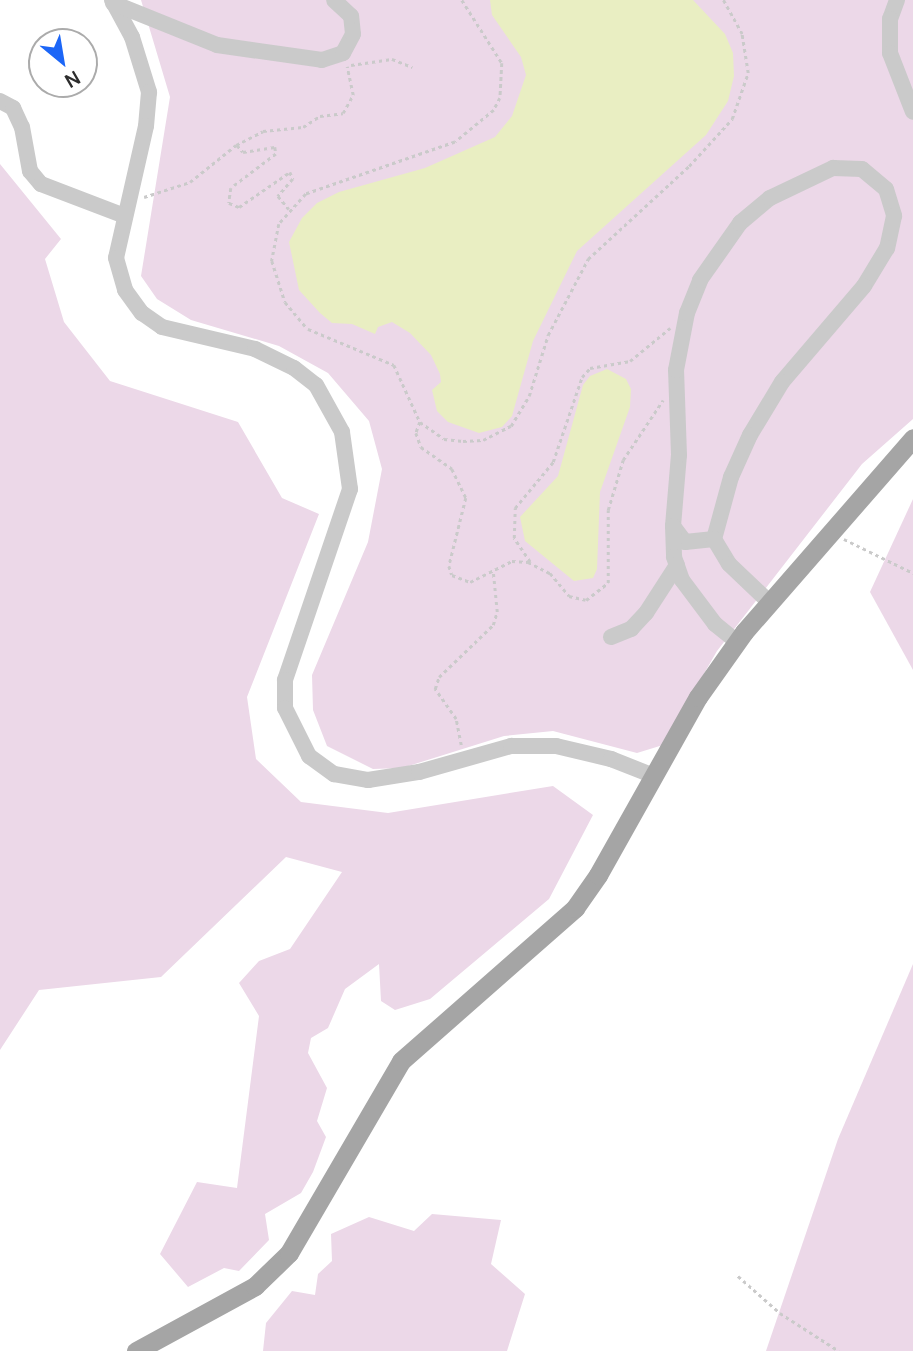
<!DOCTYPE html>
<html>
<head>
<meta charset="utf-8">
<style>
  body { margin:0 }
  #map { position:relative; width:913px; height:1351px; overflow:hidden; background:#fff; font-family:Manrope,sans-serif }
  div>[style] { position:absolute }
  .green>* { inset:0; background:#ecd8e8 }
  .water>* { inset:0; background:#e9eec2 }
  .path>* { height:2.5px; margin-top:-1.25px; transform-origin:0; background:repeating-linear-gradient(90deg,#cacaca 0 3.5px,transparent 0 7px) }
  .minor>* { height:16px; margin:-8px; padding:0 8px; transform-origin:8px; border-radius:8px; background:#cacaca }
  .major>* { height:19px; margin:-9.5px; padding:0 9.5px; transform-origin:9.5px; border-radius:9.5px; background:#a5a5a5 }
  span { translate:-50% -50%; white-space:nowrap; text-align:center; line-height:1.15; -webkit-text-stroke:7px #fff; paint-order:stroke }
  .north { position:absolute; left:28px; top:28px; width:70px; height:70px; box-sizing:border-box; background:#fff; border:2px solid #ababab; border-radius:50%; rotate:150deg; font-size:19px; font-weight:700; line-height:28px; text-align:center; color:#2d2d2d }
  .north::after { content:''; display:block; margin:auto; width:24px; height:32px; background:#1c66f7; clip-path:polygon(50% 0,100% 100%,50% 72%,0 100%) }
</style>
</head>
<body>
<div id="map">
  <div class="green">
    <i style="clip-path:polygon(141px 0,913px 0,913px 419px,862px 464px,717px 651px,663px 745px,637px 753px,553px 731px,504px 736px,402px 768px,373px 769px,327px 746px,313px 710px,312px 675px,368px 542px,382px 469px,369px 421px,328px 373px,279px 346px,191px 320px,157px 299px,141px 276px,170px 97px)"></i>
    <i style="clip-path:polygon(0 164px,61px 239px,45px 259px,64px 322px,110px 381px,238px 422px,282px 498px,319px 514px,247px 697px,256px 759px,301px 802px,388px 813px,553px 786px,593px 815px,549px 899px,430px 999px,395px 1010px,381px 1001px,379px 964px,345px 989px,328px 1028px,311px 1038px,308px 1053px,327px 1088px,317px 1121px,326px 1137px,313px 1172px,301px 1193px,265px 1214px,269px 1240px,239px 1271px,224px 1268px,188px 1287px,160px 1254px,197px 1182px,237px 1188px,259px 1016px,239px 983px,259px 961px,290px 949px,342px 872px,286px 857px,161px 977px,39px 990px,0 1050px)"></i>
    <i style="clip-path:polygon(913px 499px,913px 670px,870px 592px)"></i>
    <i style="clip-path:polygon(913px 964px,913px 1351px,766px 1351px,838px 1139px)"></i>
    <i style="clip-path:polygon(432px 1214px,501px 1220px,491px 1264px,525px 1294px,507px 1351px,263px 1351px,266px 1323px,292px 1291px,315px 1295px,318px 1274px,332px 1261px,331px 1234px,369px 1217px,414px 1231px)"></i>
  </div>
  <div class="water">
    <i style="clip-path:polygon(490px 0,693px 0,725px 34px,733px 53px,734px 76px,728px 101px,706px 135px,577px 251px,533px 341px,512px 416px,502px 427px,479px 433px,448px 422px,437px 411px,432px 390px,441px 382px,440px 374px,431px 355px,410px 333px,392px 322px,378px 327px,375px 334px,352px 324px,332px 323px,320px 313px,299px 290px,289px 242px,302px 218px,317px 203px,339px 192px,425px 168px,495px 137px,512px 116px,526px 75px,521px 57px,492px 15px)"></i>
    <i style="clip-path:polygon(607px 369px,626px 379px,631px 389px,630px 407px,600px 492px,597px 569px,593px 578px,574px 581px,525px 541px,520px 517px,558px 476px,583px 385px,590px 376px)"></i>
  </div>
  <div class="path">
    <i style="left:462px;top:0;width:75px;rotate:57.6deg"></i>
    <i style="left:502px;top:63px;width:35px;rotate:93deg"></i>
    <i style="left:500px;top:98px;width:13px;rotate:117deg"></i>
    <i style="left:494px;top:110px;width:50px;rotate:140.6deg"></i>
    <i style="left:455px;top:142px;width:158px;rotate:160.8deg"></i>
    <i style="left:306px;top:194px;width:40px;rotate:132deg"></i>
    <i style="left:279px;top:224px;width:38px;rotate:101deg"></i>
    <i style="left:272px;top:261px;width:43px;rotate:72.4deg"></i>
    <i style="left:285px;top:302px;width:35px;rotate:50deg"></i>
    <i style="left:308px;top:329px;width:93px;rotate:22.7deg"></i>
    <i style="left:394px;top:365px;width:63px;rotate:65.5deg"></i>
    <i style="left:420px;top:422px;width:29px;rotate:35deg"></i>
    <i style="left:444px;top:439px;width:19px;rotate:6deg"></i>
    <i style="left:463px;top:441px;width:20px;rotate:-3deg"></i>
    <i style="left:483px;top:440px;width:31px;rotate:-27deg"></i>
    <i style="left:511px;top:426px;width:35px;rotate:-59deg"></i>
    <i style="left:529px;top:396px;width:64px;rotate:-72.7deg"></i>
    <i style="left:548px;top:335px;width:86px;rotate:-62.2deg"></i>
    <i style="left:588px;top:259px;width:137px;rotate:-42.6deg"></i>
    <i style="left:689px;top:166px;width:64px;rotate:-47.5deg"></i>
    <i style="left:732px;top:119px;width:49px;rotate:-70.8deg"></i>
    <i style="left:748px;top:73px;width:39px;rotate:-99deg"></i>
    <i style="left:742px;top:34px;width:39px;rotate:-119deg"></i>
    <i style="left:351px;top:65px;width:41px;rotate:-8.3deg"></i>
    <i style="left:392px;top:59px;width:22px;rotate:22deg"></i>
    <i style="left:237px;top:145px;width:9px;rotate:49deg"></i>
    <i style="left:243px;top:152px;width:32px;rotate:-9deg"></i>
    <i style="left:275px;top:147px;width:7px;rotate:82deg"></i>
    <i style="left:276px;top:154px;width:56px;rotate:142.9deg"></i>
    <i style="left:231px;top:188px;width:15px;rotate:98deg"></i>
    <i style="left:229px;top:203px;width:11px;rotate:22deg"></i>
    <i style="left:239px;top:207px;width:62px;rotate:-34.5deg"></i>
    <i style="left:290px;top:172px;width:8px;rotate:67deg"></i>
    <i style="left:293px;top:179px;width:23px;rotate:131deg"></i>
    <i style="left:278px;top:196px;width:17px;rotate:50deg"></i>
    <i style="left:144px;top:197px;width:48px;rotate:-18.1deg"></i>
    <i style="left:190px;top:182px;width:59px;rotate:-38.8deg"></i>
    <i style="left:236px;top:145px;width:30px;rotate:-27deg"></i>
    <i style="left:263px;top:131px;width:40px;rotate:-5.7deg"></i>
    <i style="left:303px;top:127px;width:20px;rotate:-33deg"></i>
    <i style="left:320px;top:116px;width:23px;rotate:-7deg"></i>
    <i style="left:343px;top:113px;width:21px;rotate:-61deg"></i>
    <i style="left:353px;top:95px;width:29px;rotate:-102deg"></i>
    <i style="left:420px;top:422px;width:12px;rotate:110deg"></i>
    <i style="left:416px;top:433px;width:15px;rotate:70deg"></i>
    <i style="left:421px;top:447px;width:38px;rotate:35deg"></i>
    <i style="left:452px;top:469px;width:32px;rotate:64deg"></i>
    <i style="left:466px;top:498px;width:70px;rotate:104deg"></i>
    <i style="left:449px;top:566px;width:9px;rotate:72deg"></i>
    <i style="left:452px;top:575px;width:19px;rotate:21deg"></i>
    <i style="left:470px;top:582px;width:47px;rotate:-26.6deg"></i>
    <i style="left:512px;top:561px;width:16px;rotate:4deg"></i>
    <i style="left:528px;top:562px;width:25px;rotate:27deg"></i>
    <i style="left:550px;top:573px;width:30px;rotate:50deg"></i>
    <i style="left:569px;top:596px;width:17px;rotate:13deg"></i>
    <i style="left:586px;top:600px;width:28px;rotate:-38deg"></i>
    <i style="left:608px;top:583px;width:73px;rotate:-90deg"></i>
    <i style="left:608px;top:510px;width:52px;rotate:-73.3deg"></i>
    <i style="left:623px;top:460px;width:72px;rotate:-56.3deg"></i>
    <i style="left:844px;top:539px;width:77px;rotate:26.2deg"></i>
    <i style="left:530px;top:562px;width:29px;rotate:-124deg"></i>
    <i style="left:514px;top:538px;width:30px;rotate:-88deg"></i>
    <i style="left:515px;top:508px;width:60px;rotate:-50.4deg"></i>
    <i style="left:553px;top:462px;width:90px;rotate:-71.2deg"></i>
    <i style="left:582px;top:377px;width:12px;rotate:-48deg"></i>
    <i style="left:590px;top:368px;width:41px;rotate:-9.9deg"></i>
    <i style="left:630px;top:361px;width:52px;rotate:-39.5deg"></i>
    <i style="left:461px;top:745px;width:26px;rotate:-101deg"></i>
    <i style="left:456px;top:719px;width:37px;rotate:-125deg"></i>
    <i style="left:435px;top:689px;width:13px;rotate:-72deg"></i>
    <i style="left:439px;top:677px;width:75px;rotate:-43.9deg"></i>
    <i style="left:493px;top:625px;width:14px;rotate:-73deg"></i>
    <i style="left:497px;top:612px;width:41px;rotate:-95.6deg"></i>
    <i style="left:738px;top:1276px;width:56px;rotate:41.4deg"></i>
    <i style="left:780px;top:1313px;width:70px;rotate:32.8deg"></i>
  </div>
  <div class="minor">
    <i style="left:112px;top:0;width:42px;rotate:61.6deg"></i>
    <i style="left:132px;top:37px;width:58px;rotate:72.8deg"></i>
    <i style="left:149px;top:92px;width:34px;rotate:95deg"></i>
    <i style="left:146px;top:126px;width:135px;rotate:102.8deg"></i>
    <i style="left:116px;top:258px;width:33px;rotate:74deg"></i>
    <i style="left:125px;top:290px;width:29px;rotate:54deg"></i>
    <i style="left:142px;top:313px;width:24px;rotate:35deg"></i>
    <i style="left:162px;top:327px;width:96px;rotate:13.3deg"></i>
    <i style="left:255px;top:349px;width:43px;rotate:26deg"></i>
    <i style="left:294px;top:368px;width:28px;rotate:38deg"></i>
    <i style="left:316px;top:385px;width:54px;rotate:61deg"></i>
    <i style="left:342px;top:432px;width:58px;rotate:82deg"></i>
    <i style="left:350px;top:489px;width:202px;rotate:108.8deg"></i>
    <i style="left:285px;top:680px;width:28px;rotate:90deg"></i>
    <i style="left:285px;top:708px;width:54px;rotate:63.4deg"></i>
    <i style="left:309px;top:756px;width:31px;rotate:36deg"></i>
    <i style="left:334px;top:774px;width:35px;rotate:10deg"></i>
    <i style="left:368px;top:780px;width:52px;rotate:-8.9deg"></i>
    <i style="left:419px;top:772px;width:96px;rotate:-15.8deg"></i>
    <i style="left:511px;top:746px;width:45px"></i>
    <i style="left:556px;top:746px;width:57px;rotate:13.3deg"></i>
    <i style="left:611px;top:759px;width:46px;rotate:21.6deg"></i>
    <i style="left:897px;top:0;width:20px;rotate:110deg"></i>
    <i style="left:890px;top:19px;width:34px;rotate:90deg"></i>
    <i style="left:890px;top:53px;width:63px;rotate:68.7deg"></i>
    <i style="left:113px;top:3px;width:112px;rotate:22deg"></i>
    <i style="left:217px;top:45px;width:106px;rotate:8.1deg"></i>
    <i style="left:322px;top:60px;width:22px;rotate:-18deg"></i>
    <i style="left:343px;top:53px;width:21px;rotate:-62deg"></i>
    <i style="left:353px;top:34px;width:18px;rotate:-96deg"></i>
    <i style="left:351px;top:16px;width:23px;rotate:-137deg"></i>
    <i style="left:0;top:101px;width:15px;rotate:28deg"></i>
    <i style="left:13px;top:108px;width:21px;rotate:65deg"></i>
    <i style="left:22px;top:127px;width:45px;rotate:79.7deg"></i>
    <i style="left:30px;top:171px;width:17px;rotate:50deg"></i>
    <i style="left:41px;top:184px;width:90px;rotate:20.9deg"></i>
    <i style="left:833px;top:168px;width:29px;rotate:2deg"></i>
    <i style="left:862px;top:169px;width:31px;rotate:40deg"></i>
    <i style="left:886px;top:189px;width:28px;rotate:73deg"></i>
    <i style="left:894px;top:216px;width:33px;rotate:102deg"></i>
    <i style="left:887px;top:248px;width:44px;rotate:121.2deg"></i>
    <i style="left:864px;top:286px;width:126px;rotate:130.5deg"></i>
    <i style="left:782px;top:382px;width:62px;rotate:121.1deg"></i>
    <i style="left:750px;top:435px;width:46px;rotate:114.3deg"></i>
    <i style="left:731px;top:477px;width:64px;rotate:105.3deg"></i>
    <i style="left:714px;top:539px;width:29px;rotate:174deg"></i>
    <i style="left:685px;top:542px;width:20px;rotate:-127deg"></i>
    <i style="left:673px;top:526px;width:71px;rotate:-85.2deg"></i>
    <i style="left:679px;top:455px;width:85px;rotate:-92deg"></i>
    <i style="left:676px;top:370px;width:58px;rotate:-79.1deg"></i>
    <i style="left:687px;top:313px;width:35px;rotate:-68deg"></i>
    <i style="left:700px;top:280px;width:70px;rotate:-54.9deg"></i>
    <i style="left:740px;top:223px;width:39px;rotate:-40deg"></i>
    <i style="left:770px;top:198px;width:70px;rotate:-25.5deg"></i>
    <i style="left:673px;top:526px;width:31px;rotate:88deg"></i>
    <i style="left:674px;top:557px;width:24px;rotate:71deg"></i>
    <i style="left:682px;top:580px;width:55px;rotate:53.1deg"></i>
    <i style="left:715px;top:624px;width:28px;rotate:39deg"></i>
    <i style="left:714px;top:539px;width:29px;rotate:59deg"></i>
    <i style="left:729px;top:564px;width:55px;rotate:43.5deg"></i>
    <i style="left:611px;top:637px;width:22px;rotate:-22deg"></i>
    <i style="left:631px;top:629px;width:22px;rotate:-47deg"></i>
    <i style="left:646px;top:613px;width:57px;rotate:-57.1deg"></i>
  </div>
  <div class="major">
    <i style="left:136px;top:1351px;width:136px;rotate:-28.6deg"></i>
    <i style="left:255px;top:1286px;width:47px;rotate:-44.1deg"></i>
    <i style="left:289px;top:1253px;width:222px;rotate:-59.7deg"></i>
    <i style="left:401px;top:1061px;width:232px;rotate:-41.3deg"></i>
    <i style="left:575px;top:908px;width:40px;rotate:-55.1deg"></i>
    <i style="left:598px;top:875px;width:204px;rotate:-60.7deg"></i>
    <i style="left:698px;top:697px;width:80px;rotate:-54.7deg"></i>
    <i style="left:744px;top:632px;width:257px;rotate:-48.9deg"></i>
  </div>
  <div class="north">N</div>
</div>
</body>
</html>
